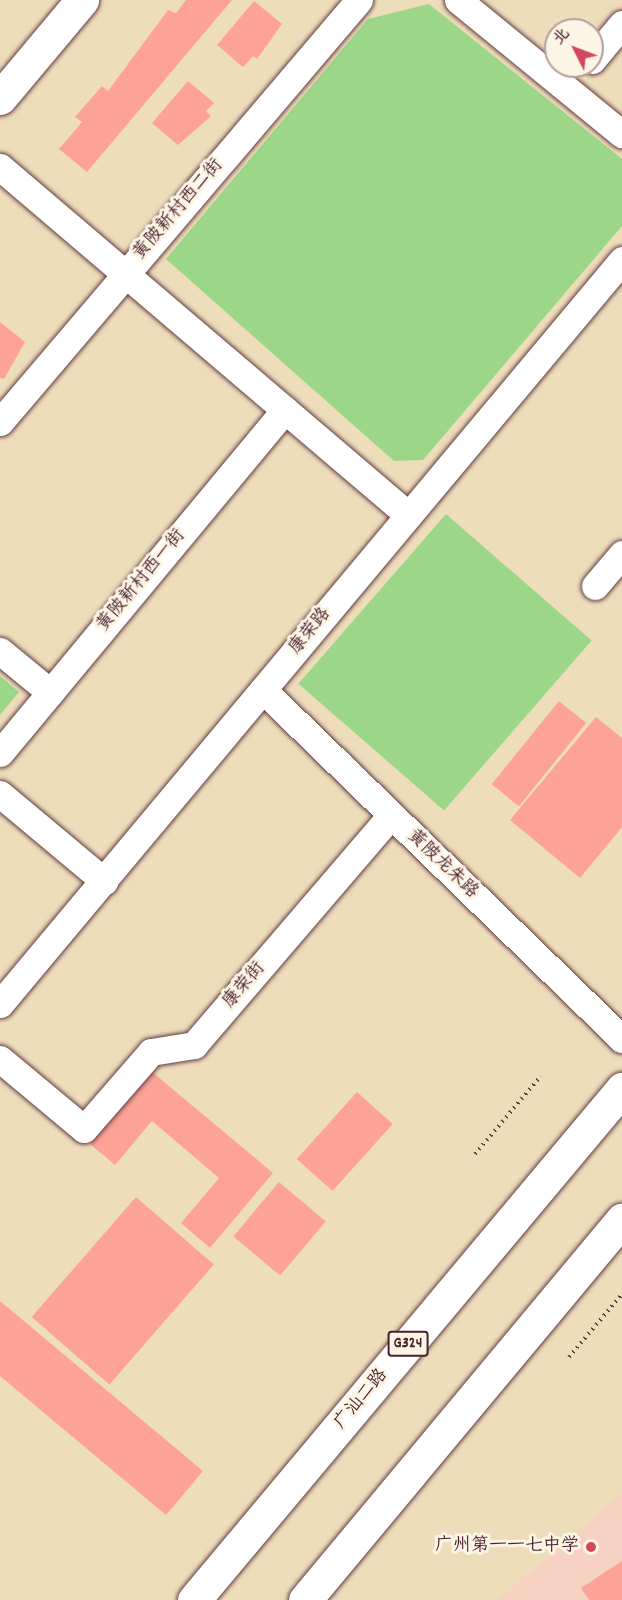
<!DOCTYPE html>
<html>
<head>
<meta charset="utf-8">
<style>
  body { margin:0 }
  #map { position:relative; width:622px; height:1600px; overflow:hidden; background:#eeddba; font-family:Dekko,"LXGW WenKai TC",sans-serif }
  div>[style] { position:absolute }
  .built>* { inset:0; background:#f5d2c2 }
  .green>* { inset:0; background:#9cd689; transform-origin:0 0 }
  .building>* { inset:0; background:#fca297; transform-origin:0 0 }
  .path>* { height:4px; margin-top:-2px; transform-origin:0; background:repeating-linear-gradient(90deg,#633c40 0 1.5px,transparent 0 6px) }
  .roads { filter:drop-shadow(0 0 2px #633c40) drop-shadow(0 0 2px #633c40) }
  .street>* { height:27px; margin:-13.5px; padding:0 13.5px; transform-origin:13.5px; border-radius:13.5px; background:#fff }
  .secondary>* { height:33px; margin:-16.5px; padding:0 16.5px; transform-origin:16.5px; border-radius:16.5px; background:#fff }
  .highway>* { height:33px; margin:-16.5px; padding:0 16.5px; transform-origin:16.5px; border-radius:16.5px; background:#fff }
  .dots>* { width:16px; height:16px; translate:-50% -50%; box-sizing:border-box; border:3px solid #fcf5e5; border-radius:50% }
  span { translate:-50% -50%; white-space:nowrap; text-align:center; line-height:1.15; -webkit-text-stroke:6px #fcf5e5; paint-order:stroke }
  .shield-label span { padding:2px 4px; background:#fcf5e5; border:2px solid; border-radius:4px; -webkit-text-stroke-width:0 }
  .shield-label { font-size:16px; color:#4a1f2b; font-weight:700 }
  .street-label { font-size:18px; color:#4a1f2b }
  .poi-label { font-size:18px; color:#4a1f2b }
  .right { translate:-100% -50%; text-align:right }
  .north { position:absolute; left:544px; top:18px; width:60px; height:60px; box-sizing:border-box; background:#fcf5e5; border:2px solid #b59f9b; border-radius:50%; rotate:312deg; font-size:16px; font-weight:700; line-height:24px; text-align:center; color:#4a1f2b }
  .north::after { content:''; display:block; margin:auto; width:21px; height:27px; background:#d1495b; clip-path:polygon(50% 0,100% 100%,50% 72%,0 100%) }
</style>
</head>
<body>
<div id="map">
  <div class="built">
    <i style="clip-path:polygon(622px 1493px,622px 1600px,498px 1600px)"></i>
  </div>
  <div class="green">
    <i style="clip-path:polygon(429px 4px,622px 159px,622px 226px,423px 460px,394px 461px,166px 259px,368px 19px)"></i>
    <i style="left:446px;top:514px;width:193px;height:225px;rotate:41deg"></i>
    <i style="clip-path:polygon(0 676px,19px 692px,0 715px)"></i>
  </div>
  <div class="building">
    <i style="clip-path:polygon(186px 0,232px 0,87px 172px,59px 149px,82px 122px,75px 117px,102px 86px,108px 91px,168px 10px,176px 13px)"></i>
    <i style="clip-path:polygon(254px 1px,282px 24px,257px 59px,253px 56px,243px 67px,217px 45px)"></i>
    <i style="clip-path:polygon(188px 81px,214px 103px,206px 111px,211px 116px,178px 145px,152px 123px)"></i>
    <i style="clip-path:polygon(0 322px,25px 342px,4px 379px,0 378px)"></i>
    <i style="left:559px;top:701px;width:35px;height:107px;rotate:39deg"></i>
    <i style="clip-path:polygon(596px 717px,622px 738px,622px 827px,580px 878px,510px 820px)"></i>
    <i style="clip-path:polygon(151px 1071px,273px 1173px,210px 1248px,181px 1223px,219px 1178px,152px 1121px,115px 1165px,90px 1144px)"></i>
    <i style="left:357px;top:1092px;width:48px;height:90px;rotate:42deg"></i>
    <i style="left:279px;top:1182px;width:61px;height:71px;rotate:40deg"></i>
    <i style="left:136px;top:1197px;width:103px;height:159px;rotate:41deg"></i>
    <i style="clip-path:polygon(0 1301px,203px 1471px,166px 1515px,0 1376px)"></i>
    <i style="clip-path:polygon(622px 1561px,622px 1600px,589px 1600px,581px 1588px)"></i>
  </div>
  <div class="path">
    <i style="left:475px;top:1154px;width:102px;rotate:-49.8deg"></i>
    <i style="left:569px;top:1357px;width:82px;rotate:-49.9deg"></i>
  </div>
  <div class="roads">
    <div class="street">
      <i style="left:458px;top:0;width:212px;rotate:39.3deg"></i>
      <i style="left:592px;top:60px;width:47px;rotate:-50.2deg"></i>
      <i style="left:0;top:167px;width:535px;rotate:40.45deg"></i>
      <i style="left:0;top:422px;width:554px;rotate:-49.61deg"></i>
      <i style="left:595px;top:586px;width:42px;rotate:-49.8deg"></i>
      <i style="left:0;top:651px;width:65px;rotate:39.4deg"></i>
      <i style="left:263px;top:690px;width:501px;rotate:44.19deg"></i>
      <i style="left:0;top:753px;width:446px;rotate:-50.3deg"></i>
      <i style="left:0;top:794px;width:136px;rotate:39.9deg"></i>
      <i style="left:0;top:1004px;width:970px;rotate:-50.1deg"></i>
      <i style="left:0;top:1059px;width:109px;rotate:39.8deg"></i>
      <i style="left:84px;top:1129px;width:102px;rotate:-49deg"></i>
      <i style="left:151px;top:1052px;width:44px;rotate:-9.2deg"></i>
      <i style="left:194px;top:1045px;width:303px;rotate:-49.4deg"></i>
    </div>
    <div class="secondary">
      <i style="left:0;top:98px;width:128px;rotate:-50.1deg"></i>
    </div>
    <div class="highway">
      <i style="left:194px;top:1600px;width:667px;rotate:-50.05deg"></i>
      <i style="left:305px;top:1600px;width:495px;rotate:-50.2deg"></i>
    </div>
  </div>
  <div class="dots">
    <i style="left:591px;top:1547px;background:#d1495b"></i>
  </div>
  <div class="shield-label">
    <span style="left:408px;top:1344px">G324</span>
  </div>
  <div class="street-label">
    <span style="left:179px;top:210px;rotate:-49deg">黄陂新村西二街</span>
    <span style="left:142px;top:581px;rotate:-50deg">黄陂新村西一街</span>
    <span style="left:311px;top:632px;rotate:-51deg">康荣路</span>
    <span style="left:442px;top:865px;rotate:44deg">黄陂龙朱路</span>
    <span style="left:245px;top:986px;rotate:-50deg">康荣街</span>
    <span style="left:362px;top:1400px;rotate:-50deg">广汕二路</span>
  </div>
  <div class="poi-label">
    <span class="right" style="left:579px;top:1547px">广州第一一七中学</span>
  </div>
  <div class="north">北</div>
</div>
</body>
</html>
